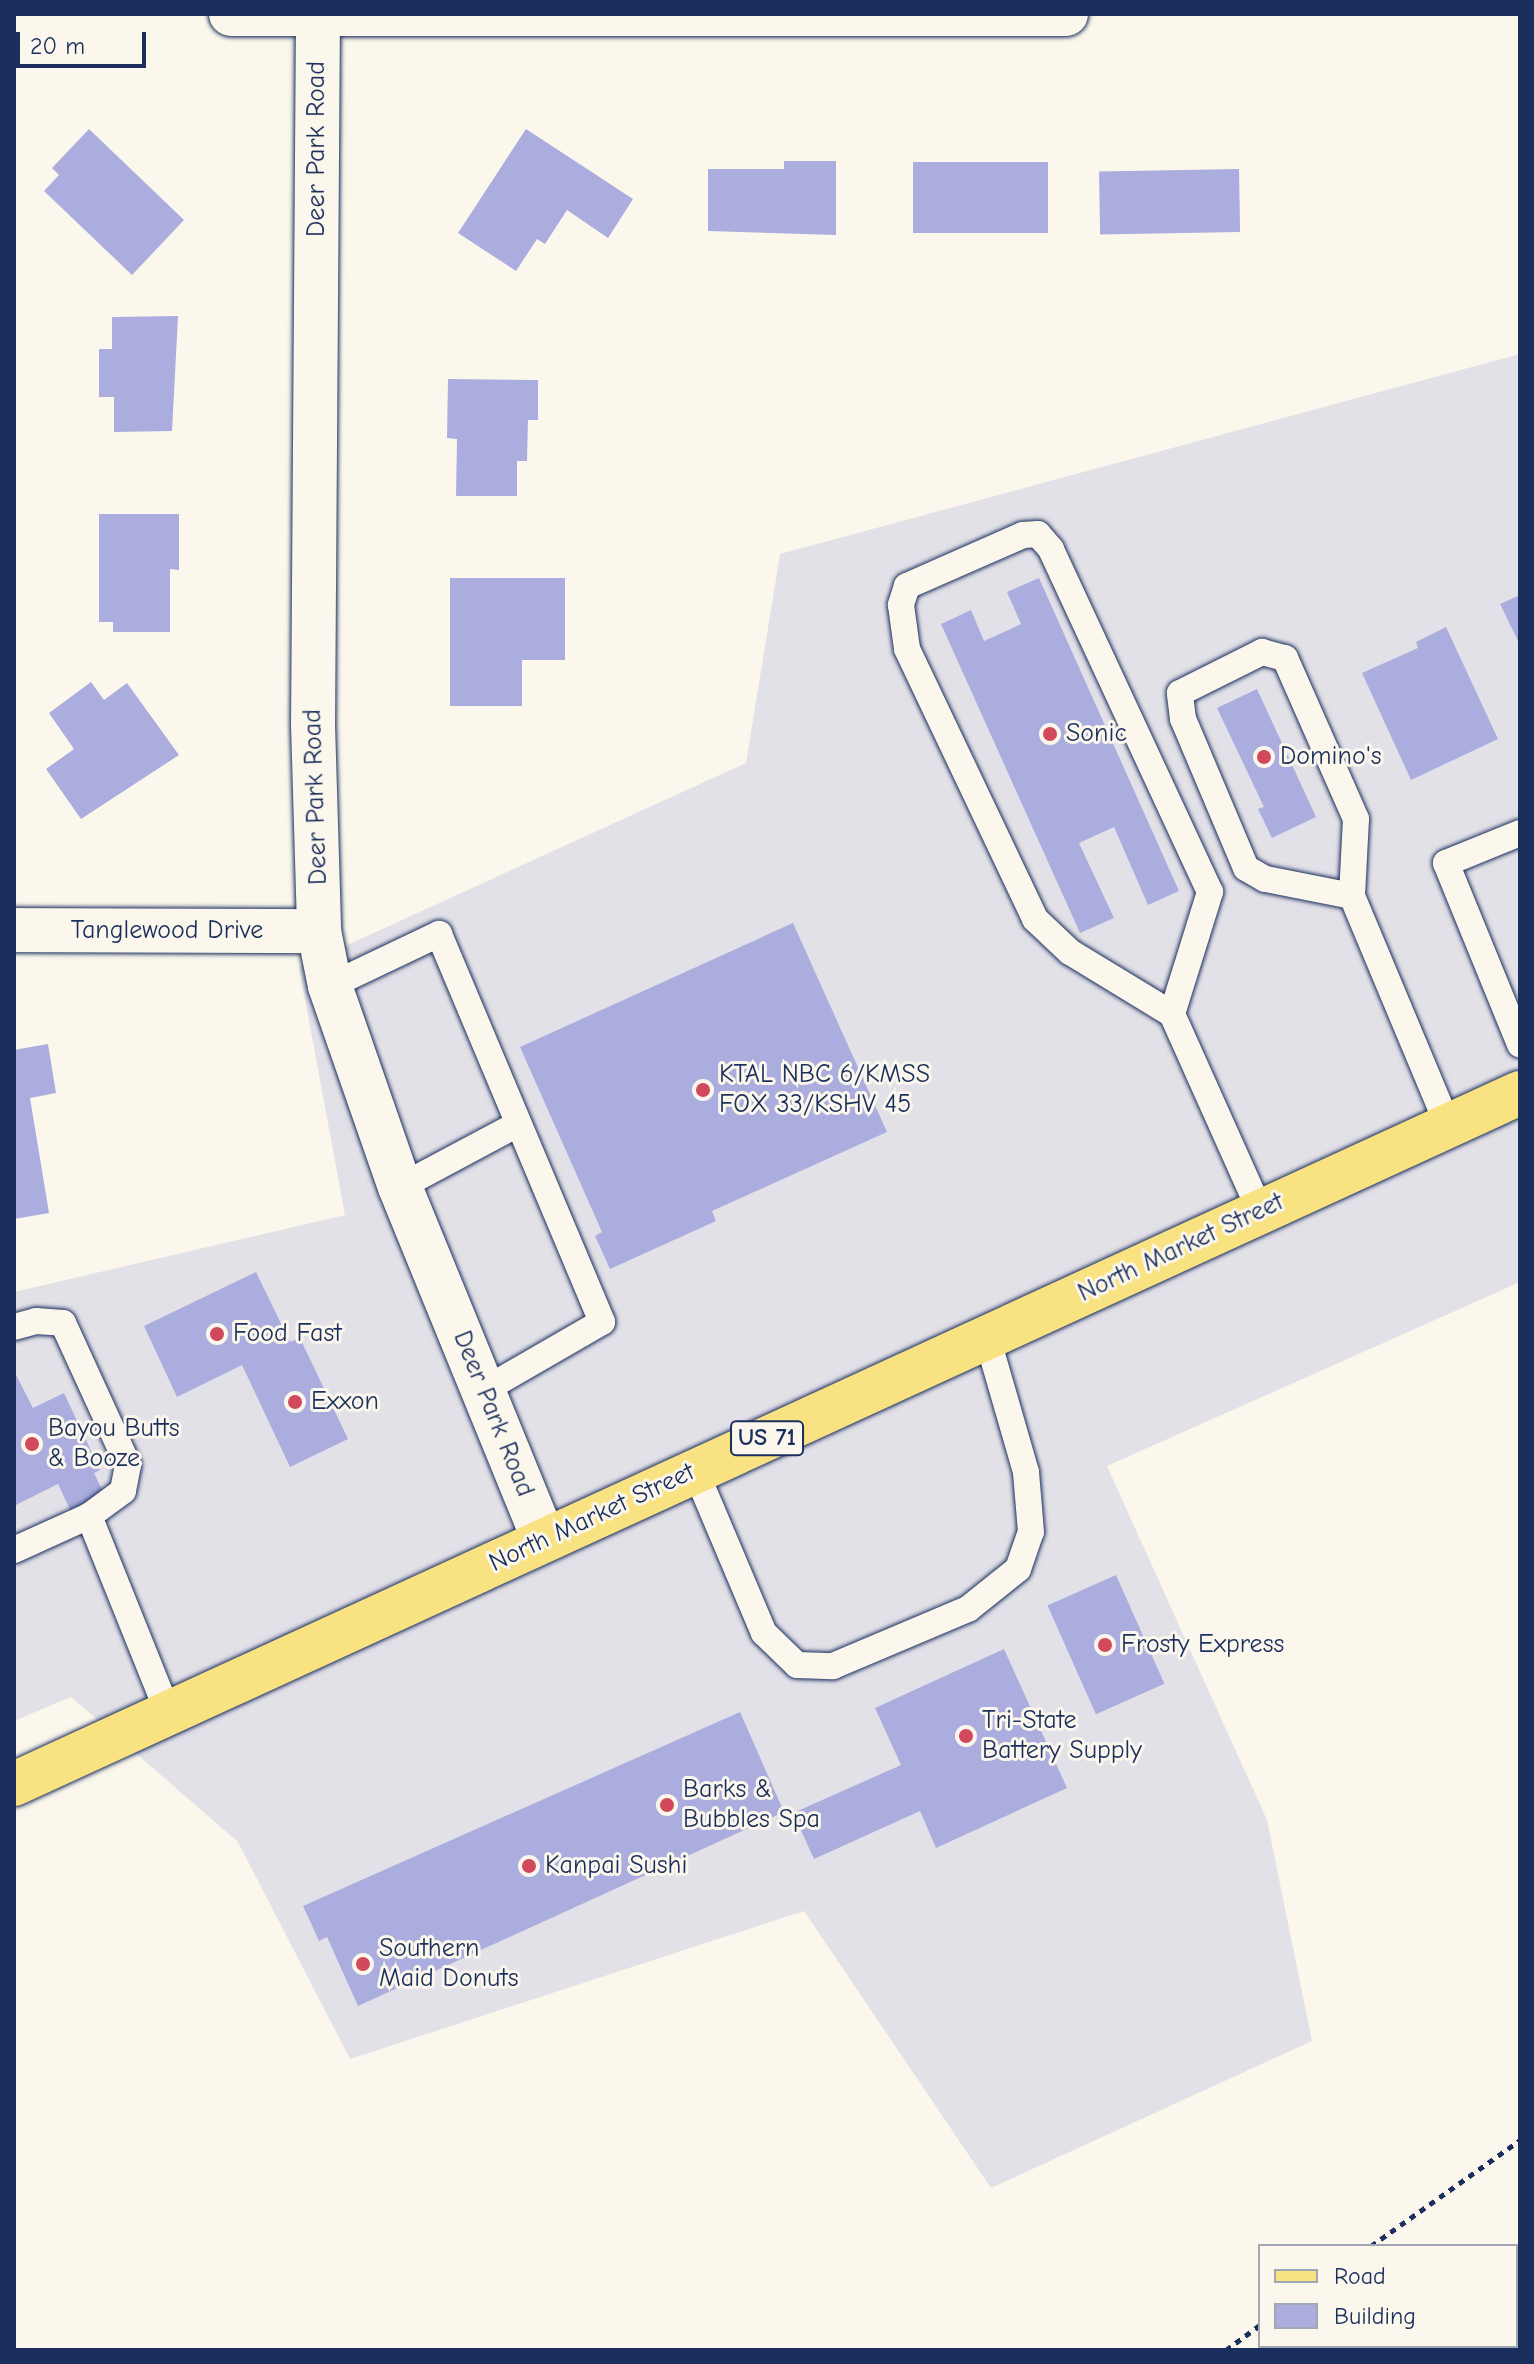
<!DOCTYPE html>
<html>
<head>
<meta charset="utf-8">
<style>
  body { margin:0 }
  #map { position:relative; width:1534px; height:2364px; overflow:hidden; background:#fbf7ec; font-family:"Comic Neue",sans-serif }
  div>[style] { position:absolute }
  .built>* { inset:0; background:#e3e1e8 }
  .building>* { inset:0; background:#abadde; transform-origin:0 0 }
  .path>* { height:5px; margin-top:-2.5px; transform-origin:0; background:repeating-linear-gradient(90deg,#1b2f5e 0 6px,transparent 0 12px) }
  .roads { filter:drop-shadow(0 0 2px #1b2f5e) drop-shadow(0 0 2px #1b2f5e) }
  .lane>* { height:26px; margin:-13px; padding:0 13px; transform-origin:13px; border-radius:13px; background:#fbf7ec }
  .street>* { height:44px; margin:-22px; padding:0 22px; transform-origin:22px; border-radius:22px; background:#fbf7ec }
  .primary>* { height:44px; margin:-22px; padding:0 22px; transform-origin:22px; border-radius:22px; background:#f8e281 }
  .dots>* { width:22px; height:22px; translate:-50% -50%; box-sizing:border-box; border:4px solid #fbf7ec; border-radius:50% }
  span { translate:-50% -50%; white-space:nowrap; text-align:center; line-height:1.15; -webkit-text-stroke:6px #fbf7ec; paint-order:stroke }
  .shield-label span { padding:2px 6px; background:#fbf7ec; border:2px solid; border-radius:6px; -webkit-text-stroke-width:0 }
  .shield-label { font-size:24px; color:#1b2f5e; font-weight:700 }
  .street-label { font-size:26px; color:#1b2f5e }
  .poi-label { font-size:26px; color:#1b2f5e }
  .left { translate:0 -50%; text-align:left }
  .frame { position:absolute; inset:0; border:16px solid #1b2f5e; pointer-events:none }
  .legend { position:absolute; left:1258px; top:2244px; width:260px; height:104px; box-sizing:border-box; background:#fbf7ec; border:2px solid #a1a7b3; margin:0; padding:10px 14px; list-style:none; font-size:24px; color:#1b2f5e }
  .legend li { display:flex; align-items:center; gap:16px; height:40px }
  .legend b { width:40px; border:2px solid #a1a7b3 }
  .scale { position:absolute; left:16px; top:32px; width:130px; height:36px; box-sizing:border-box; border:4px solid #1b2f5e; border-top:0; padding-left:10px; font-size:24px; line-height:28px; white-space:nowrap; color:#1b2f5e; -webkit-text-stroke:6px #fbf7ec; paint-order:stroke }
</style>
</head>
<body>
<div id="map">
  <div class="built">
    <i style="clip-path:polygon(1520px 354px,1520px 1282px,1107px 1466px,1267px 1820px,1312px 2041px,991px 2188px,804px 1911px,350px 2059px,238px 1842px,71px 1697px,14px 1721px,14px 1292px,345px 1215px,299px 967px,746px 763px,780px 554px)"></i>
  </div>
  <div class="building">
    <i style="clip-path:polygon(89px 129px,184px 220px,132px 275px,44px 191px,59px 175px,52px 168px)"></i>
    <i style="clip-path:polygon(526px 129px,633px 199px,608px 238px,567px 210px,545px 244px,537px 239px,516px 271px,458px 233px)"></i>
    <i style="clip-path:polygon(784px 161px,836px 161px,836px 235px,708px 231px,708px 169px,784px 169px)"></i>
    <i style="left:913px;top:162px;width:135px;height:71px"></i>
    <i style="left:1239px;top:169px;width:63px;height:140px;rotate:89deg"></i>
    <i style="clip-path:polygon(178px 316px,172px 431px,114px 432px,114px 397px,99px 397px,99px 349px,112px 349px,112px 317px)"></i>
    <i style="clip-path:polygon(448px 379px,538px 380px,538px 420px,528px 420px,527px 461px,517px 461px,517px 496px,456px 496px,457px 439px,447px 438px)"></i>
    <i style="clip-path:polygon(99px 514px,179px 514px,179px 570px,170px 569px,170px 632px,113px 632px,113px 622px,99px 622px)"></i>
    <i style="clip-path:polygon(450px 578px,565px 578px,565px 660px,522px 660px,522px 706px,450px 706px)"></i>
    <i style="clip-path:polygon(1039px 578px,1179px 891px,1148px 905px,1114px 827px,1079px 843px,1114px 918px,1080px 933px,941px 624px,971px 610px,984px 641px,1021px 624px,1007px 592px)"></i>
    <i style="clip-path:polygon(1520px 595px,1520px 645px,1500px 604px)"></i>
    <i style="clip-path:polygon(1446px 627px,1498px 739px,1411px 780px,1362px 673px,1418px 648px,1416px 642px)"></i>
    <i style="clip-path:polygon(91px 682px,104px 700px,127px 683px,179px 755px,81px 819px,46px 769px,74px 749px,49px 713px)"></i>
    <i style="clip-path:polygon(1257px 689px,1316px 817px,1272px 838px,1258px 809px,1264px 807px,1217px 708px)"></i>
    <i style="clip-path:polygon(793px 923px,887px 1132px,712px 1211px,716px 1221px,610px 1269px,595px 1236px,602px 1232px,520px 1047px)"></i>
    <i style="clip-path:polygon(48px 1044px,56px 1093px,30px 1098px,49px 1213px,14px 1219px,14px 1050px)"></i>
    <i style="clip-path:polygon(256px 1272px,290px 1342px,300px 1338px,348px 1439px,290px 1467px,242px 1365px,177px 1397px,144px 1326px)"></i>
    <i style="clip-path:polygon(14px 1371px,33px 1408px,64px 1393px,100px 1470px,94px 1473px,107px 1500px,73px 1516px,58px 1484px,14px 1506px)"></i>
    <i style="left:1116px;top:1575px;width:119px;height:75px;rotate:66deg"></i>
    <i style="clip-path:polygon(1004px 1649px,1067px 1788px,936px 1848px,920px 1811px,814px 1859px,793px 1813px,901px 1765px,875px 1708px)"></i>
    <i style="clip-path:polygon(740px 1712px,784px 1812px,358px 2006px,327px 1937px,319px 1941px,303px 1906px)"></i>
  </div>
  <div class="path">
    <i style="left:1371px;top:2246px;width:183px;rotate:-35.4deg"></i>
    <i style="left:1226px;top:2350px;width:42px;rotate:-36.3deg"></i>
  </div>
  <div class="roads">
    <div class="lane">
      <i style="left:1520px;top:833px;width:80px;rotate:157.9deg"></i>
      <i style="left:1446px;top:863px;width:196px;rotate:67.8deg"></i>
      <i style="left:1352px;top:896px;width:89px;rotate:-168.9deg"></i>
      <i style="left:1265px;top:879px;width:22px;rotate:-150deg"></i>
      <i style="left:1246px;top:868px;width:162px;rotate:-112.9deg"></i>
      <i style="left:1183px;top:719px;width:26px;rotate:-97deg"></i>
      <i style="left:1180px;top:693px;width:92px;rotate:-26.6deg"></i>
      <i style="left:1262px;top:652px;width:24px;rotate:15deg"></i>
      <i style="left:1285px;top:658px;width:176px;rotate:66.2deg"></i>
      <i style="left:1356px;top:819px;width:77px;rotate:93deg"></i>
      <i style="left:1352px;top:896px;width:249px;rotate:67.3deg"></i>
      <i style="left:330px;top:986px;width:121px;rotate:-25.5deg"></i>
      <i style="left:439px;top:934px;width:421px;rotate:67.2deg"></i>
      <i style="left:602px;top:1322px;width:136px;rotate:150deg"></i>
      <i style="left:1172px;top:1014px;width:128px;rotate:-72.7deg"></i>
      <i style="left:1210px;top:892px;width:378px;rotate:-114.9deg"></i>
      <i style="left:1051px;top:549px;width:20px;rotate:-131deg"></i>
      <i style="left:1038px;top:534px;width:15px;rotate:176deg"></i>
      <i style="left:1023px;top:535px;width:127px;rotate:156.3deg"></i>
      <i style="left:907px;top:586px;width:20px;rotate:108deg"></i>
      <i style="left:901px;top:605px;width:44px;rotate:82.2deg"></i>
      <i style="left:907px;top:649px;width:299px;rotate:64.6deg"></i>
      <i style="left:1035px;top:919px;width:48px;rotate:43.3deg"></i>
      <i style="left:1070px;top:952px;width:119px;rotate:31.3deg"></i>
      <i style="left:1172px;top:1014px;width:216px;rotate:65.9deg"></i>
      <i style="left:400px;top:1187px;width:134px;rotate:-28.1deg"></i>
      <i style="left:14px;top:1327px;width:23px;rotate:-15deg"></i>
      <i style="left:36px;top:1321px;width:27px;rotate:4deg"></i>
      <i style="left:63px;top:1323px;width:156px;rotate:65.4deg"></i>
      <i style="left:128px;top:1465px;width:26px;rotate:101deg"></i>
      <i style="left:123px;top:1491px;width:42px;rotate:143.7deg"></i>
      <i style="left:89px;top:1516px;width:82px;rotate:155.6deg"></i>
      <i style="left:695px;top:1470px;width:177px;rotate:67.1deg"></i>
      <i style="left:764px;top:1633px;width:46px;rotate:44.1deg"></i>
      <i style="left:797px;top:1665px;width:36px;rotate:2deg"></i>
      <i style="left:833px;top:1666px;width:147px;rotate:-22.9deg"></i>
      <i style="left:968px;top:1609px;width:64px;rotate:-38.7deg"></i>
      <i style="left:1018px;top:1569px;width:39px;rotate:-71deg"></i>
      <i style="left:1031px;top:1532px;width:60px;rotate:-94.8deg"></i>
      <i style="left:1026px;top:1472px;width:141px;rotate:-106.1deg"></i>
      <i style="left:89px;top:1516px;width:212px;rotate:68.1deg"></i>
    </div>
    <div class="street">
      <i style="left:231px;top:14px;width:835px"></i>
      <i style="left:318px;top:14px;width:710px;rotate:90.4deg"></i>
      <i style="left:313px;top:724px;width:207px;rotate:88.3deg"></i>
      <i style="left:319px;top:931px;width:56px;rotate:78.7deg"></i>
      <i style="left:330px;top:986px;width:213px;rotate:70.8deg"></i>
      <i style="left:400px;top:1187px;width:381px;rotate:67.8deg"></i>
      <i style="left:14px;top:930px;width:305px;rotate:0.2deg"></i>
    </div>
    <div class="primary">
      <i style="left:14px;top:1784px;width:1657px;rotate:-24.65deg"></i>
    </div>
  </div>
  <div class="dots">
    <i style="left:1050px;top:734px;background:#d1495b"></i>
    <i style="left:1264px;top:757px;background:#d1495b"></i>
    <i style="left:703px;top:1090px;background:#d1495b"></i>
    <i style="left:217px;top:1334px;background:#d1495b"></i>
    <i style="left:295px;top:1402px;background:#d1495b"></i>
    <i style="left:32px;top:1444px;background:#d1495b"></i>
    <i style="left:1105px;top:1645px;background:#d1495b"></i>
    <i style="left:966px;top:1736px;background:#d1495b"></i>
    <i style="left:667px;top:1805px;background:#d1495b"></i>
    <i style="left:529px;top:1866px;background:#d1495b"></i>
    <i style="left:363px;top:1964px;background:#d1495b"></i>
  </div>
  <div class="shield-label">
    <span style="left:767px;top:1438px">US 71</span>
  </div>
  <div class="street-label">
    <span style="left:317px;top:149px;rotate:-90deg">Deer Park Road</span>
    <span style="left:316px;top:797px;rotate:-92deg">Deer Park Road</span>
    <span style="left:167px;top:931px">Tanglewood Drive</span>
    <span style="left:1181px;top:1248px;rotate:-25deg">North Market Street</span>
    <span style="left:493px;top:1414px;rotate:68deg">Deer Park Road</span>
    <span style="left:592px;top:1518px;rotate:-25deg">North Market Street</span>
  </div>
  <div class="poi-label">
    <span class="left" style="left:1066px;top:734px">Sonic</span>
    <span class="left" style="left:1280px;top:757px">Domino's</span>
    <span class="left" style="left:719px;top:1090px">KTAL NBC 6/KMSS<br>FOX 33/KSHV 45</span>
    <span class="left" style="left:233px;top:1334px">Food Fast</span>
    <span class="left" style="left:311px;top:1402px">Exxon</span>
    <span class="left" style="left:48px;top:1444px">Bayou Butts<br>&amp; Booze</span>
    <span class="left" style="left:1121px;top:1645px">Frosty Express</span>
    <span class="left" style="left:982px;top:1736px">Tri-State<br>Battery Supply</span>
    <span class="left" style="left:683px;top:1805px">Barks &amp;<br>Bubbles Spa</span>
    <span class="left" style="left:545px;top:1866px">Kanpai Sushi</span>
    <span class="left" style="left:379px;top:1964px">Southern<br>Maid Donuts</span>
  </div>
  <div class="frame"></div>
  <ul class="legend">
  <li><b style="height:10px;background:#f8e281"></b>Road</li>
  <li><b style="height:22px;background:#abadde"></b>Building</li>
  </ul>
  <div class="scale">20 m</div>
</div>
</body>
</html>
